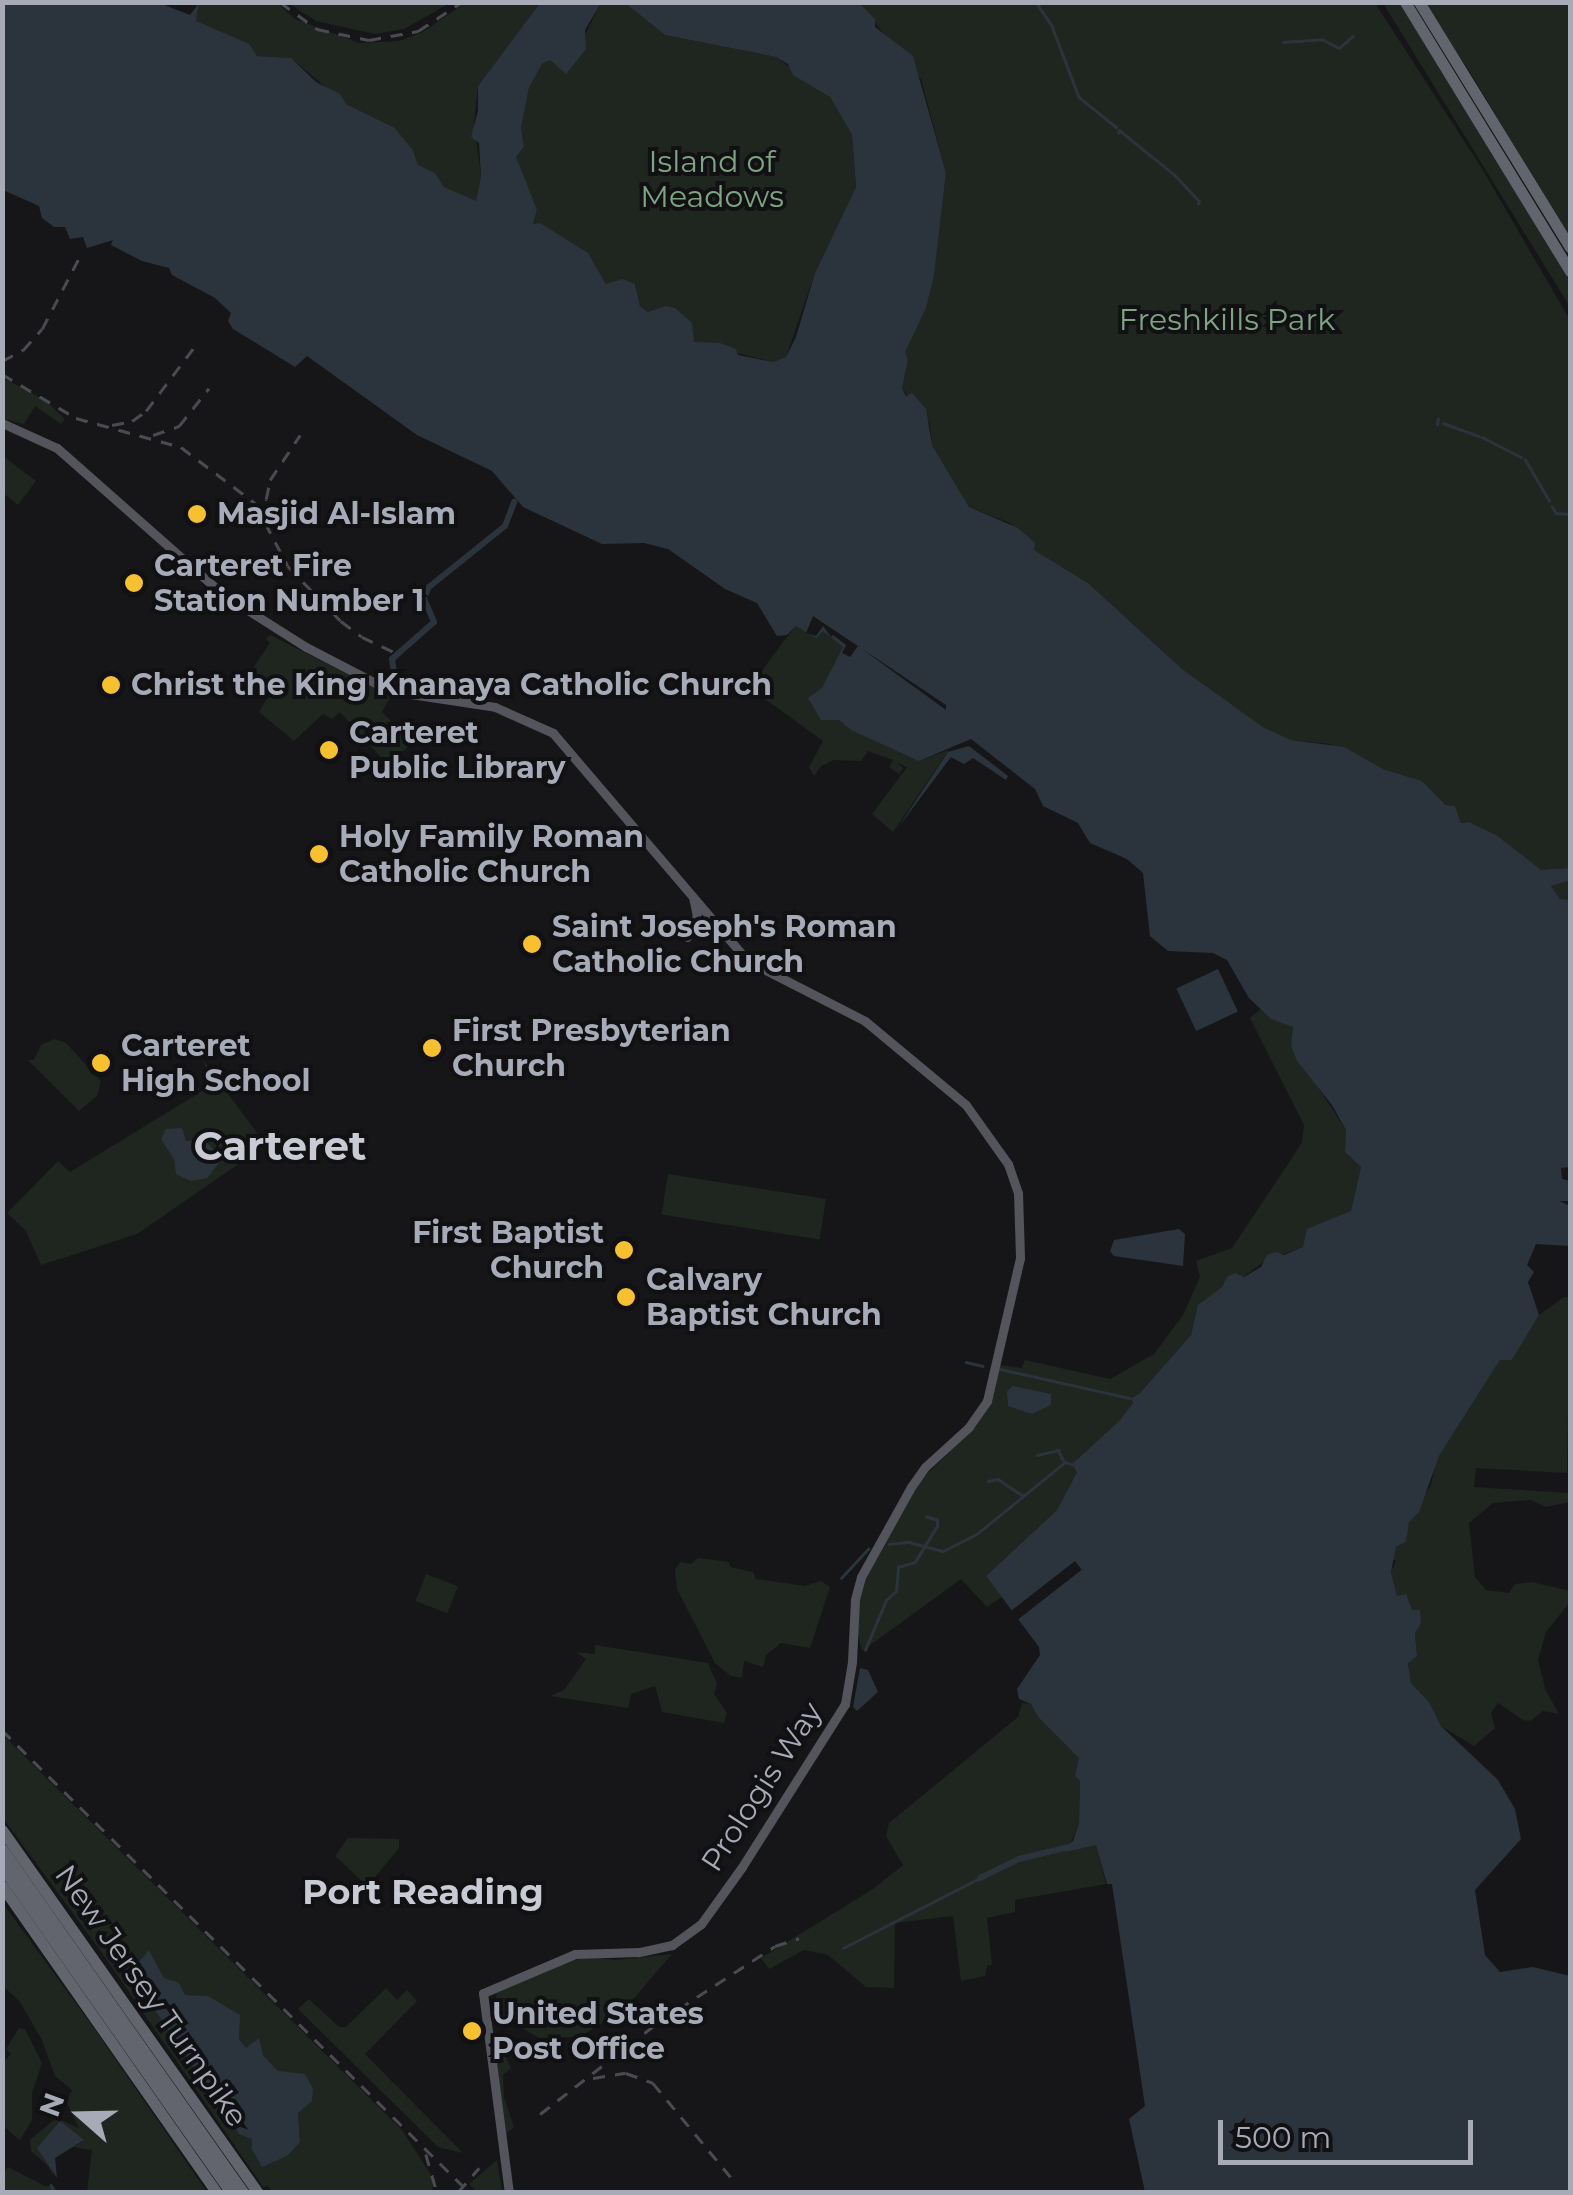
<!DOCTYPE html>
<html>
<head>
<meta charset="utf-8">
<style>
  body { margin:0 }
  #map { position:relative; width:1573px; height:2195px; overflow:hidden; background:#161618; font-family:Montserrat,sans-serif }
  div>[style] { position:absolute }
  .green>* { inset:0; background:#1e261f; transform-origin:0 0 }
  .water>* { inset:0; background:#2b343c; transform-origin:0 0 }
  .pier>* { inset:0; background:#161618; transform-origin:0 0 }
  .stream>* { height:2.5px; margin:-1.25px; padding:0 1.25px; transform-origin:1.25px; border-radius:1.25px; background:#2b343c }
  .river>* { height:6px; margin:-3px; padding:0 3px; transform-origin:3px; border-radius:3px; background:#2b343c }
  .major>* { height:9px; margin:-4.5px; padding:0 4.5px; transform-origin:4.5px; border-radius:4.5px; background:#53545c }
  .highway>* { height:11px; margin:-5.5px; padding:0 5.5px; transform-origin:5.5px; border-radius:5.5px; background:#63656e }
  .rail>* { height:2.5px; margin-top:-1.25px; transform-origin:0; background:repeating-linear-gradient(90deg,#4a4b52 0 12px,transparent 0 22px) }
  .dots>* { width:28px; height:28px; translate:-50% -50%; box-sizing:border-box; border:5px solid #111113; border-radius:50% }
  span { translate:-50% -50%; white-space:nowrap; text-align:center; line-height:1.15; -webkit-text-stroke:8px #111113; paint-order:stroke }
  .park-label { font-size:30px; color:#7ea483 }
  .poi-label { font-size:30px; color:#a7abb8; font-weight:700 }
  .left { translate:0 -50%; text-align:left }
  .right { translate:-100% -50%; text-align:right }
  .street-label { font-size:30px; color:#a7abb8 }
  .quarter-label { font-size:35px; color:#c8cbd4; font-weight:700 }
  .district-label { font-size:40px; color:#c8cbd4; font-weight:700 }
  .frame { position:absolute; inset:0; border:5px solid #a7abb8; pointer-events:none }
  .north { position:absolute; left:30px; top:2065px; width:100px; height:100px; -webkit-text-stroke:8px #111113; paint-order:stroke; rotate:290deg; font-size:28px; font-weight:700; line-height:40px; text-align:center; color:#a7abb8 }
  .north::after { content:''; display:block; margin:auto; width:35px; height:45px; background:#a7abb8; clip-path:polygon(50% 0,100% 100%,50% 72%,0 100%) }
  .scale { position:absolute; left:1218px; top:2120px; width:255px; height:45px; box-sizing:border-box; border:5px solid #a7abb8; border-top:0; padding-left:12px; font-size:30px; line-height:35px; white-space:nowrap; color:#a7abb8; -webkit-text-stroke:8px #111113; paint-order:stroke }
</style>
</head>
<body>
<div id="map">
  <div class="green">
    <i style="clip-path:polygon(199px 3px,277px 3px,295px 19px,359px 43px,399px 41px,421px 33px,465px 3px,540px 3px,478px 86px,474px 123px,481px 176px,476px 202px,444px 187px,435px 173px,418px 165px,413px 150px,395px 128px,346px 104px,291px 58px,256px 56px,196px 21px)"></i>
    <i style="clip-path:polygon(288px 3px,450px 3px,404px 29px,375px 34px,316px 21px)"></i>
    <i style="clip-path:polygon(601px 3px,625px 3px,665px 35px,776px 57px,830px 97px,852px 135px,856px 187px,815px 273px,786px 357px,773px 362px,693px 342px,640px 306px,635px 284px,623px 280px,606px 284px,593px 262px,533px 225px,537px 210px,517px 169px,516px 157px,524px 147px,521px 128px,529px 88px,542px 64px,550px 60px,566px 73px)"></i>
    <i style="clip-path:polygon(859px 3px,1375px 3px,1481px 167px,1570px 320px,1570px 900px,1560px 899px,1545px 878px,1487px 831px,1469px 822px,1461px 823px,1455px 806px,1447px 805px,1422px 781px,1383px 769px,1330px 744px,1291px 740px,1263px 727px,1182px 669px,1088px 583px,1034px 550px,1010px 523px,969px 507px,932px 445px,930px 424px,902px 388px,908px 360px,904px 352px,926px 307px,934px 276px,946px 173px,921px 79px)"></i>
    <i style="clip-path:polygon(1383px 3px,1400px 3px,1517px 186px,1570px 279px,1570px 307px)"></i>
    <i style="clip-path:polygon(1423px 3px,1570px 3px,1570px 239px,1470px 72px)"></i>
    <i style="clip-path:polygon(3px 378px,45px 400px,65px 419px,61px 424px,35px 406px,24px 424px,3px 419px)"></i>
    <i style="clip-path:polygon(3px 456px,36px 481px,18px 505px,3px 493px)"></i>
    <i style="clip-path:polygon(810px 616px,858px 644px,919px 761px,949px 750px,893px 832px,872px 814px,907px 767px,896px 762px,903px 768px,899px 774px,889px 767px,893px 760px,868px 751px,861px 761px,834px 760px,821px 766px,814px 776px,809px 767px,823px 741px,757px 693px,755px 680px,787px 637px,796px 626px,802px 629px)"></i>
    <i style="clip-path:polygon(270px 635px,391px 696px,382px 712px,412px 743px,388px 765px,340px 712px,332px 719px,323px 714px,294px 741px,259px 712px,267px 698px,245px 680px,270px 643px,266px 639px)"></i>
    <i style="clip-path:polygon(1263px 1007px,1272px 1019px,1293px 1027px,1291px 1046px,1346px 1130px,1345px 1152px,1361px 1167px,1351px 1212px,1335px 1218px,1303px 1247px,1265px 1261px,1243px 1277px,1235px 1273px,1198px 1310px,1191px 1335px,1140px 1393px,1131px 1397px,1133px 1403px,1120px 1420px,1077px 1459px,1077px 1472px,1057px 1510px,986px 1576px,1002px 1597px,987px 1607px,961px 1579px,862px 1651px,857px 1631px,859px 1599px,869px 1571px,919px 1482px,977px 1425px,992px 1400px,1000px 1365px,1022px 1368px,1025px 1360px,1110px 1379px,1154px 1354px,1183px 1315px,1200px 1277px,1196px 1261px,1232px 1248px,1292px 1158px,1302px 1142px,1304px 1125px,1250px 1018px)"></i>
    <i style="clip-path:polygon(54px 1039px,66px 1043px,101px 1081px,97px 1096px,79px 1111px,28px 1060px,34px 1060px,41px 1045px)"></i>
    <i style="clip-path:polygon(203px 1060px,266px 1145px,137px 1234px,41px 1265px,26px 1231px,7px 1213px,58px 1161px,70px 1172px,212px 1085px)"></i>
    <i style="left:668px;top:1174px;width:160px;height:41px;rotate:9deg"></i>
    <i style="clip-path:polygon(1564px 1297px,1570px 1297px,1567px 1473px,1476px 1468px,1474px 1487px,1570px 1493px,1570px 1502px,1546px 1507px,1530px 1500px,1493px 1503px,1469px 1523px,1475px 1577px,1486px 1590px,1509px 1593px,1515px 1584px,1532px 1582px,1570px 1591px,1570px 1602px,1546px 1632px,1538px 1660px,1546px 1691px,1559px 1714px,1543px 1711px,1530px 1721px,1523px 1720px,1498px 1703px,1491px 1713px,1495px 1728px,1474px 1746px,1441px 1726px,1429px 1702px,1411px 1683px,1408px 1662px,1417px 1656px,1413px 1611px,1397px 1597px,1391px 1572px,1396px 1561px,1392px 1559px,1396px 1547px,1406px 1542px,1408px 1522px,1431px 1485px,1436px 1461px,1500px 1360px,1512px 1360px,1539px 1315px)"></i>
    <i style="clip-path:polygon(698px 1558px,729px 1562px,730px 1567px,753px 1572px,756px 1579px,805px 1586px,821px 1581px,830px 1587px,810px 1648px,781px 1643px,766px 1655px,763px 1667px,744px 1661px,742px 1678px,731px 1676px,715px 1663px,677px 1589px,675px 1570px,680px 1562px,691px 1564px)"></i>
    <i style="left:426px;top:1574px;width:34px;height:29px;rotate:21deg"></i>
    <i style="clip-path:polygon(595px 1645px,708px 1663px,717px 1684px,714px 1694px,727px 1713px,724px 1723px,662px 1712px,655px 1686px,631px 1694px,628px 1708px,550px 1696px,564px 1690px,586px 1659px,576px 1652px,595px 1654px)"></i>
    <i style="clip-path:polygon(1022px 1703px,1031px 1704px,1038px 1717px,1080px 1758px,1075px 1776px,1080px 1781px,1079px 1823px,1067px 1852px,1096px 1844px,1106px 1884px,1015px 1900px,1015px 1912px,987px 1918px,992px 1965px,987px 1966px,985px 1976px,961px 1981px,953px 1916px,895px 1923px,894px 1988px,866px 1987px,828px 1955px,804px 1950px,769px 1969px,761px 1958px,873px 1889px,903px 1865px,886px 1836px,889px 1823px,1018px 1717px)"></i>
    <i style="clip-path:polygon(evenodd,2px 1734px,402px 2130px,433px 2178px,432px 2192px,273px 2192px,267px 2185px,264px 2188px,102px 1953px,3px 1818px,2px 1734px,149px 1950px,164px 1978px,185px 1995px,208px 1997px,246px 2048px,263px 2055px,278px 2071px,298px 2113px,300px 2142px,239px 2134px,129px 1971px,149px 1950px)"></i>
    <i style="clip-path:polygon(348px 1838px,399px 1839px,399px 1848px,371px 1882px,364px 1883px,335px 1856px)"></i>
    <i style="clip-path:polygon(2px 1902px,91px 2024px,207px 2192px,87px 2192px,92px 2150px,73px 2147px,83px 2141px,60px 2121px,51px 2163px,53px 2177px,49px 2167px,31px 2151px,30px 2140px,56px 2118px,79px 2128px,66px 2101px,72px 2090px,55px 2076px,42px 2040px,20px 2002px,3px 1986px)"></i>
    <i style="clip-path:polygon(672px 1954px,623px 2011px,579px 2037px,539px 2038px,504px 2017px,495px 2001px,497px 1993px,550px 1965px,590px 1957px,615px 1960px)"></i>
    <i style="clip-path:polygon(386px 1988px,397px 2000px,407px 1990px,417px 2001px,365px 2054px,463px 2153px,438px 2147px,298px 2009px,309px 1999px,339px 2027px,346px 2027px)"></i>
    <i style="clip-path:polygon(19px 2028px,25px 2029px,42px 2063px,32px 2093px,32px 2120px,20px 2140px,2px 2125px,3px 2062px,11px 2054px,6px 2049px)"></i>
    <i style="clip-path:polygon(493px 2033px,511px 2068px,503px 2075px,504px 2097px,514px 2127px,506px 2134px)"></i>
    <i style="clip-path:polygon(497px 2160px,502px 2192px,477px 2192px,469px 2184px)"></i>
    <i style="clip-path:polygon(8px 2167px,45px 2186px,54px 2186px,58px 2192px,3px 2192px,3px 2174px)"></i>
  </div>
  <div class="water">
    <i style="clip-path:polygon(2px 3px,159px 3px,190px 15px,199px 3px,196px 21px,249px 44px,257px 56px,291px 58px,316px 82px,340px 94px,346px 104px,395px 128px,413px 150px,418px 165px,435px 173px,444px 187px,476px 201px,481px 176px,479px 143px,471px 137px,478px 111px,478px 86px,540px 3px,601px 3px,585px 30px,586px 49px,566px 74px,550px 60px,542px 64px,529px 88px,521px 128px,524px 147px,516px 157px,537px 210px,533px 224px,540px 223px,588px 253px,606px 284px,623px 279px,635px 284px,640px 306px,648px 312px,666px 306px,675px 308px,692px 323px,694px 342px,720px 343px,736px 349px,738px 355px,773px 362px,786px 357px,796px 337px,815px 273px,856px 187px,852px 135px,830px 97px,793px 75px,788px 64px,776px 57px,665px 35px,625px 3px,859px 3px,875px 19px,875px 27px,913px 56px,946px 173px,934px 276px,926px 308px,905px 352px,908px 360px,902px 388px,906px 396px,912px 393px,926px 409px,932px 445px,969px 507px,1018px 528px,1035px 543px,1034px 550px,1088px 583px,1182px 669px,1263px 727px,1291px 740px,1344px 747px,1383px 769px,1422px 781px,1446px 805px,1455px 806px,1461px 823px,1469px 822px,1496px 835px,1541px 870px,1570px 868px,1570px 880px,1551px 886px,1560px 899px,1570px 900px,1570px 1167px,1561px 1168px,1562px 1179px,1570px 1181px,1570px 1201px,1559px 1201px,1570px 1206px,1570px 1246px,1536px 1244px,1527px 1265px,1534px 1272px,1528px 1282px,1539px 1315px,1512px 1360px,1500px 1360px,1439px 1456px,1419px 1512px,1409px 1522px,1406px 1542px,1396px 1547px,1391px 1572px,1397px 1596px,1406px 1594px,1412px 1610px,1420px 1610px,1421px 1623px,1415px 1633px,1417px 1656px,1408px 1663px,1411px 1683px,1429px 1702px,1441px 1726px,1498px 1780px,1515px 1809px,1521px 1839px,1475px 1890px,1485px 1955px,1500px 1972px,1533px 1967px,1570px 1976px,1570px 2192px,1145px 2192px,1129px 2119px,1145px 2106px,1112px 1884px,1107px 1884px,1096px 1845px,1066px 1852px,1065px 1847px,1073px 1841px,1079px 1823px,1080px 1781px,1075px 1776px,1079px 1758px,1038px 1717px,1031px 1704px,1019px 1699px,1017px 1689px,1040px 1655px,1039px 1647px,986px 1576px,1057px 1510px,1077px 1472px,1072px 1464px,1120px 1420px,1133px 1403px,1131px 1398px,1140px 1393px,1191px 1335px,1198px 1305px,1222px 1287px,1227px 1277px,1235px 1273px,1244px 1277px,1261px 1267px,1267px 1255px,1276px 1252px,1284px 1255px,1303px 1247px,1307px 1229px,1351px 1211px,1361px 1167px,1345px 1152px,1346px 1130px,1332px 1105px,1297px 1061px,1291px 1046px,1293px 1027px,1271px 1019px,1249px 998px,1227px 960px,1213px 953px,1168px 951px,1150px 936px,1143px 873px,1127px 859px,1090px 843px,1078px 823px,1043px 806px,1035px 789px,971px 739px,919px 761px,851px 730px,839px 720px,821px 720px,808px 698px,822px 688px,843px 647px,823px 631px,816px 638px,796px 626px,787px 635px,777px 636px,757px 603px,725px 589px,668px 549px,644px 543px,602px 544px,523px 507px,492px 471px,417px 435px,307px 356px,295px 367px,233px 329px,228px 321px,231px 313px,215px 298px,172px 275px,169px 268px,142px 261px,111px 245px,113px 240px,87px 248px,83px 237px,70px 239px,65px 227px,54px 227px,42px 218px,39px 206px,3px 190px)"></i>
    <i style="clip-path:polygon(969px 746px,1008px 776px,1006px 780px,973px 758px,964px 764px,951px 757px,897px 829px,948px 752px)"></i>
    <i style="left:1218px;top:969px;width:47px;height:46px;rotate:65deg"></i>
    <i style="clip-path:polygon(182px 1128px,186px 1141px,204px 1139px,222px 1159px,207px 1178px,191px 1181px,176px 1174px,174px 1159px,161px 1139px,166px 1129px)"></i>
    <i style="clip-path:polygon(1179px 1229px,1185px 1234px,1183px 1266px,1114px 1256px,1110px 1251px,1114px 1240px)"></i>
    <i style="clip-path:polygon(1013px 1386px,1051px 1394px,1051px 1405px,1032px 1414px,1008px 1406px,1007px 1391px)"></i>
    <i style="clip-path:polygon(860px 1668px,868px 1670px,878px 1692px,857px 1711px,853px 1707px)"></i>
    <i style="clip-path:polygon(149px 1950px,164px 1978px,179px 1983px,185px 1995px,208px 1996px,240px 2015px,239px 2039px,246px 2048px,259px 2038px,263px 2055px,278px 2071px,305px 2074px,313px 2089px,312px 2101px,298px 2113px,300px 2142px,287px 2156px,262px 2167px,252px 2149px,252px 2139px,239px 2134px,129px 1972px)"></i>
    <i style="clip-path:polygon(60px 2121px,84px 2140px,55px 2158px,57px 2178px,37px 2148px)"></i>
  </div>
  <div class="pier">
    <i style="clip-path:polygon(813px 616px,946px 705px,946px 710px,858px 646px,850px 657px,842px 653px,846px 645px,833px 635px,831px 637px,823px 626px,816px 636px,806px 633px)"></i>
    <i style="left:1075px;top:1561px;width:11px;height:83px;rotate:52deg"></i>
  </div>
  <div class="stream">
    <i style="left:1036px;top:2px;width:29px;rotate:56deg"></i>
    <i style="left:1052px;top:26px;width:76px;rotate:69.2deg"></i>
    <i style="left:1079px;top:97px;width:48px;rotate:39deg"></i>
    <i style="left:1283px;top:42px;width:39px;rotate:-4deg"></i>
    <i style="left:1322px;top:39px;width:19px;rotate:28deg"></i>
    <i style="left:1339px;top:48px;width:18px;rotate:-41deg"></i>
    <i style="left:1118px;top:133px;width:3px;rotate:-72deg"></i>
    <i style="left:1119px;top:130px;width:72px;rotate:38.8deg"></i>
    <i style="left:1175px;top:175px;width:33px;rotate:47deg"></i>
    <i style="left:1198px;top:204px;width:3px;rotate:-72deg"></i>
    <i style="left:1443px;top:423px;width:38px;rotate:20deg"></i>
    <i style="left:1437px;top:425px;width:6px;rotate:-81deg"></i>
    <i style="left:1482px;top:437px;width:44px;rotate:27.1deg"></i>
    <i style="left:1525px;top:459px;width:48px;rotate:59.7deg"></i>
    <i style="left:1552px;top:506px;width:8px;rotate:60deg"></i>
    <i style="left:1556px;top:513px;width:14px;rotate:4deg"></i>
    <i style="left:966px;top:1362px;width:17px;rotate:13deg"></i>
    <i style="left:1000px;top:1369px;width:133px;rotate:12.6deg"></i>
    <i style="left:1037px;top:1455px;width:22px;rotate:-13deg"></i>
    <i style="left:1058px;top:1450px;width:11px;rotate:63deg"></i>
    <i style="left:988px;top:1481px;width:10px;rotate:-11deg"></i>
    <i style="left:998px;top:1479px;width:29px;rotate:34deg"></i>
    <i style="left:889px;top:1544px;width:20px;rotate:-6deg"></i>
    <i style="left:909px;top:1542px;width:35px;rotate:15deg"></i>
    <i style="left:943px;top:1551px;width:39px;rotate:-27deg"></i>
    <i style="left:978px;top:1533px;width:112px;rotate:-39.2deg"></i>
    <i style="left:1065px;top:1462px;width:9px;rotate:18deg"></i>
    <i style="left:841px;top:1578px;width:40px;rotate:-47deg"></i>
    <i style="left:865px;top:1650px;width:54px;rotate:-67.2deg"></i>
    <i style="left:886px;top:1600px;width:13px;rotate:-42deg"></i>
    <i style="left:896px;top:1591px;width:24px;rotate:-85deg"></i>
    <i style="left:898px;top:1567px;width:18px;rotate:-16deg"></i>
    <i style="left:915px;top:1562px;width:42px;rotate:-58.6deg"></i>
    <i style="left:937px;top:1526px;width:6px;rotate:-90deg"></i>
    <i style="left:937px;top:1520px;width:11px;rotate:-165deg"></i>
    <i style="left:843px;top:1948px;width:154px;rotate:-27.1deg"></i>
    <i style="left:51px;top:2185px;width:8px;rotate:67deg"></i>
  </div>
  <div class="river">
    <i style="left:395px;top:680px;width:21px;rotate:-98deg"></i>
    <i style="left:392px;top:659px;width:56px;rotate:-41.4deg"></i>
    <i style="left:434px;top:622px;width:26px;rotate:-113deg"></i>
    <i style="left:424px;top:598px;width:12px;rotate:-66deg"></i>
    <i style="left:429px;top:587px;width:97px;rotate:-38.8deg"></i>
    <i style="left:505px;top:526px;width:26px;rotate:-69deg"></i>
    <i style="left:980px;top:1878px;width:43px;rotate:-26deg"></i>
    <i style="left:1019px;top:1859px;width:56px;rotate:-13.5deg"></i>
  </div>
  <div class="major">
    <i style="left:2px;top:423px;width:60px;rotate:24.4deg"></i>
    <i style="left:57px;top:448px;width:222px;rotate:41.4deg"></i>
    <i style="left:224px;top:595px;width:97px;rotate:32.4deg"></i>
    <i style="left:306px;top:647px;width:96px;rotate:27.4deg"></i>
    <i style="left:391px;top:691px;width:105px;rotate:8.7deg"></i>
    <i style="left:495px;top:707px;width:64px;rotate:24.1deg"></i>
    <i style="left:553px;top:733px;width:300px;rotate:49.5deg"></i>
    <i style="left:748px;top:961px;width:131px;rotate:27.1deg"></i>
    <i style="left:865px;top:1021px;width:131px;rotate:39.7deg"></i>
    <i style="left:966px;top:1105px;width:72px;rotate:54.6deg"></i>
    <i style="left:1008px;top:1164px;width:31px;rotate:71deg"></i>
    <i style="left:1018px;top:1193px;width:65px;rotate:88.2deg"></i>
    <i style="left:1020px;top:1258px;width:147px;rotate:103deg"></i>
    <i style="left:987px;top:1401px;width:32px;rotate:125deg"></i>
    <i style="left:969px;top:1427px;width:59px;rotate:137.7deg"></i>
    <i style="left:925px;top:1467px;width:24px;rotate:125deg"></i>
    <i style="left:911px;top:1487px;width:103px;rotate:119.1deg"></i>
    <i style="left:861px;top:1577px;width:24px;rotate:105deg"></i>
    <i style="left:855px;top:1600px;width:62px;rotate:92.8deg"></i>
    <i style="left:852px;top:1662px;width:43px;rotate:99.5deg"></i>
    <i style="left:845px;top:1704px;width:193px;rotate:122.3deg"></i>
    <i style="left:742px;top:1867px;width:70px;rotate:125.7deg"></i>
    <i style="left:701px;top:1924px;width:36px;rotate:144deg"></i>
    <i style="left:672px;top:1945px;width:35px;rotate:168deg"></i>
    <i style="left:638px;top:1952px;width:63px;rotate:178.2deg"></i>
    <i style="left:575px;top:1954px;width:100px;rotate:157deg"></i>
    <i style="left:483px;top:1993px;width:201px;rotate:82.6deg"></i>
    <i style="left:687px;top:937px;width:23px;rotate:-65deg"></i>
    <i style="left:697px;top:916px;width:19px;rotate:-102deg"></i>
  </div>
  <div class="highway">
    <i style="left:1405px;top:2px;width:316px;rotate:58.5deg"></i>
    <i style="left:1419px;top:2px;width:288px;rotate:58.4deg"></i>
    <i style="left:2px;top:1830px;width:443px;rotate:54.8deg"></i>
    <i style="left:2px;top:1849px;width:419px;rotate:54.9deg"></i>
    <i style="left:2px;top:1867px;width:397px;rotate:54.9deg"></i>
    <i style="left:2px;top:1886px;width:373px;rotate:55deg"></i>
  </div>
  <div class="rail">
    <i style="left:280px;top:2px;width:46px;rotate:36.1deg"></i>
    <i style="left:317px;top:29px;width:53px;rotate:11.9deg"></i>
    <i style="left:369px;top:40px;width:50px;rotate:-10.4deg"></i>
    <i style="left:418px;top:31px;width:53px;rotate:-33.4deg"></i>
    <i style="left:2px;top:361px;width:24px;rotate:-28deg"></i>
    <i style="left:23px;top:350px;width:28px;rotate:-48deg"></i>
    <i style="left:42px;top:329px;width:80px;rotate:-62.5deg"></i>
    <i style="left:2px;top:374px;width:86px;rotate:30.7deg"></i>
    <i style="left:76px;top:418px;width:109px;rotate:15.4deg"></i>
    <i style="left:181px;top:447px;width:93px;rotate:37.1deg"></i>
    <i style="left:255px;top:503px;width:71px;rotate:62.4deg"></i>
    <i style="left:288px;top:566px;width:76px;rotate:46.1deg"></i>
    <i style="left:341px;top:621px;width:26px;rotate:37deg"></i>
    <i style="left:362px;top:637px;width:38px;rotate:25deg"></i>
    <i style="left:112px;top:425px;width:20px;rotate:-11deg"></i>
    <i style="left:132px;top:421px;width:17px;rotate:-36deg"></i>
    <i style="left:146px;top:411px;width:86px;rotate:-53deg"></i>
    <i style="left:153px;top:435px;width:28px;rotate:-19deg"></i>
    <i style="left:179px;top:426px;width:48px;rotate:-51.7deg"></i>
    <i style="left:270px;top:522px;width:23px;rotate:-100deg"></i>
    <i style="left:266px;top:499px;width:19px;rotate:-78deg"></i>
    <i style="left:270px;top:480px;width:54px;rotate:-56.3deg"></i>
    <i style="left:2px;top:1730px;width:657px;rotate:44.69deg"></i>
    <i style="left:593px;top:2078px;width:33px;rotate:-9deg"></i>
    <i style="left:626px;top:2073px;width:29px;rotate:20deg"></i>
    <i style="left:653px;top:2083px;width:127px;rotate:50.4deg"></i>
    <i style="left:540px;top:2114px;width:152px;rotate:-37.8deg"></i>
    <i style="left:660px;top:2021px;width:137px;rotate:-33.1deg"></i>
    <i style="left:775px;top:1946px;width:25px;rotate:-18deg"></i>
    <i style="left:426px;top:2154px;width:40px;rotate:74deg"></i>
    <i style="left:458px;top:2192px;width:32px;rotate:-49deg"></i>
  </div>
  <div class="dots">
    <i style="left:197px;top:514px;background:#f7c02f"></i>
    <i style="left:134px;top:583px;background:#f7c02f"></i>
    <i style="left:111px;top:685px;background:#f7c02f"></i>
    <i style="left:329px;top:750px;background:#f7c02f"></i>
    <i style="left:319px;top:854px;background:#f7c02f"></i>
    <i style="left:532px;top:944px;background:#f7c02f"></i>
    <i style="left:432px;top:1048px;background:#f7c02f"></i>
    <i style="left:101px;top:1063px;background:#f7c02f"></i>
    <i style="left:624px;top:1250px;background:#f7c02f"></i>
    <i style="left:626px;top:1297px;background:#f7c02f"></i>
    <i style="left:472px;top:2031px;background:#f7c02f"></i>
  </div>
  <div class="park-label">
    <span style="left:712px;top:179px">Island of<br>Meadows</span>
    <span style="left:1227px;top:320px">Freshkills Park</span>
  </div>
  <div class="poi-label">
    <span class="left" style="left:217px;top:514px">Masjid Al-Islam</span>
    <span class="left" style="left:154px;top:583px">Carteret Fire<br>Station Number 1</span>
    <span class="left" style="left:131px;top:685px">Christ the King Knanaya Catholic Church</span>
    <span class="left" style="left:349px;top:750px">Carteret<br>Public Library</span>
    <span class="left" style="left:339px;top:854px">Holy Family Roman<br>Catholic Church</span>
    <span class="left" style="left:552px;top:944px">Saint Joseph's Roman<br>Catholic Church</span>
    <span class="left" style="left:452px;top:1048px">First Presbyterian<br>Church</span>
    <span class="left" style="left:121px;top:1063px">Carteret<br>High School</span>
    <span class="right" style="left:604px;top:1250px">First Baptist<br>Church</span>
    <span class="left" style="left:646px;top:1297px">Calvary<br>Baptist Church</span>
    <span class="left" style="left:492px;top:2031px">United States<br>Post Office</span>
  </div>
  <div class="street-label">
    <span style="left:762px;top:1787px;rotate:-57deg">Prologis Way</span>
    <span style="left:151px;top:1996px;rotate:55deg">New Jersey Turnpike</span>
  </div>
  <div class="quarter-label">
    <span style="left:423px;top:1892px">Port Reading</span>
  </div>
  <div class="district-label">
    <span style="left:280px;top:1146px">Carteret</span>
  </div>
  <div class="frame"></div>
  <div class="north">N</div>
  <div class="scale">500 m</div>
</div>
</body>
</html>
